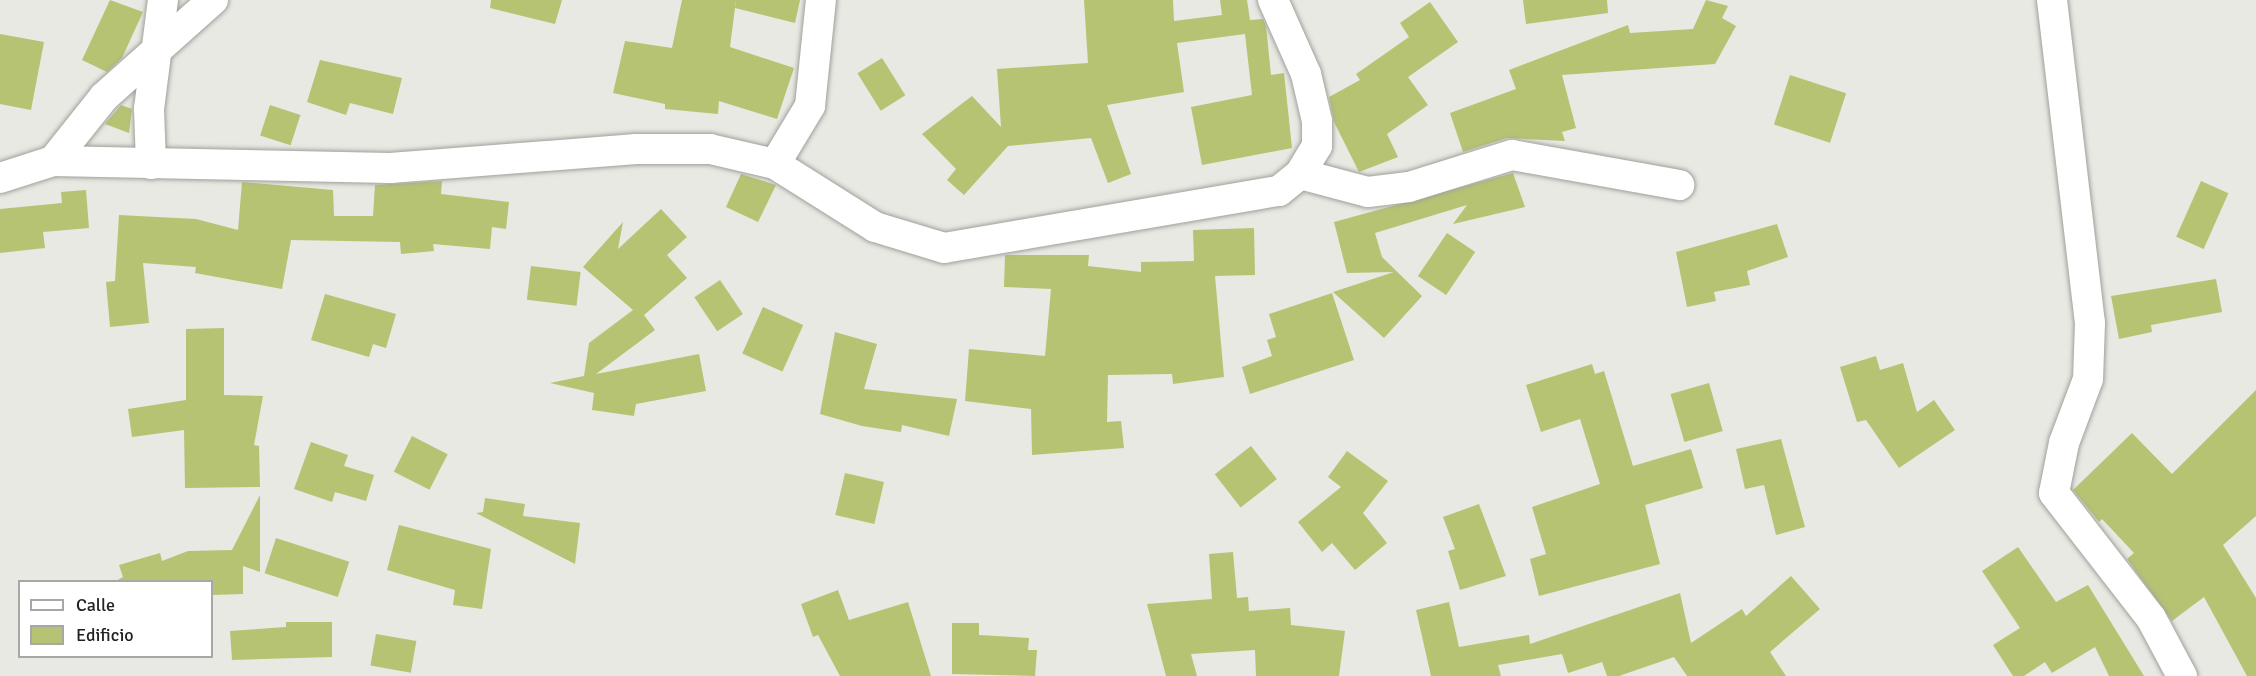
<!DOCTYPE html>
<html>
<head>
<meta charset="utf-8">
<style>
  body { margin:0 }
  #map { position:relative; width:2256px; height:676px; overflow:hidden; background:#e7e9e2; font-family:Signika,sans-serif }
  div>[style] { position:absolute }
  .building>* { inset:0; background:#b6c373; transform-origin:0 0 }
  .roads { filter:drop-shadow(0 0 2px #9fa19a) drop-shadow(0 0 2px #9fa19a) }
  .street>* { height:30px; margin:-15px; padding:0 15px; transform-origin:15px; border-radius:15px; background:#fff }
  span { translate:-50% -50%; white-space:nowrap; text-align:center; line-height:1.15; -webkit-text-stroke:4.5px #fff; paint-order:stroke }
  .legend { position:absolute; left:18px; top:580px; width:195px; height:78px; box-sizing:border-box; background:#fff; border:2px solid #a7a7a6; margin:0; padding:8px 10px; list-style:none; font-size:18px; color:#222320 }
  .legend li { display:flex; align-items:center; gap:12px; height:30px }
  .legend b { width:30px; border:2px solid #a7a7a6 }
</style>
</head>
<body>
<div id="map">
  <div class="building">
    <i style="clip-path:polygon(110px 0,143px 12px,122px 58px,107px 72px,82px 60px)"></i>
    <i style="clip-path:polygon(491px 0,562px 0,555px 24px,490px 8px)"></i>
    <i style="clip-path:polygon(682px 0,736px 0,730px 47px,794px 68px,777px 119px,719px 101px,718px 114px,665px 109px,665px 104px,613px 93px,625px 41px,672px 48px)"></i>
    <i style="clip-path:polygon(736px 0,800px 0,795px 23px,735px 8px)"></i>
    <i style="clip-path:polygon(1084px 0,1173px 0,1174px 21px,1222px 15px,1220px 0,1247px 0,1250px 20px,1263px 19px,1266px 26px,1271px 75px,1284px 73px,1292px 148px,1202px 165px,1191px 107px,1252px 95px,1245px 34px,1177px 43px,1184px 92px,1107px 105px,1131px 174px,1108px 183px,1091px 138px,1008px 146px,964px 195px,947px 180px,956px 169px,922px 134px,972px 96px,1001px 127px,997px 69px,1088px 63px)"></i>
    <i style="clip-path:polygon(1523px 0,1607px 0,1608px 13px,1526px 24px)"></i>
    <i style="clip-path:polygon(1706px 0,1728px 6px,1722px 18px,1736px 26px,1715px 64px,1562px 75px,1576px 128px,1562px 132px,1565px 141px,1507px 138px,1463px 152px,1450px 113px,1516px 89px,1509px 70px,1628px 25px,1630px 33px,1693px 29px)"></i>
    <i style="clip-path:polygon(1430px 2px,1458px 42px,1408px 77px,1428px 105px,1387px 134px,1398px 157px,1359px 172px,1334px 122px,1329px 97px,1360px 80px,1356px 74px,1409px 37px,1400px 23px)"></i>
    <i style="clip-path:polygon(0 34px,44px 42px,31px 110px,0 104px)"></i>
    <i style="left:882px;top:58px;width:44px;height:29px;rotate:58deg"></i>
    <i style="clip-path:polygon(320px 60px,402px 78px,393px 114px,350px 103px,346px 115px,307px 102px)"></i>
    <i style="left:1790px;top:75px;width:59px;height:52px;rotate:18deg"></i>
    <i style="clip-path:polygon(121px 105px,132px 109px,129px 133px,105px 124px)"></i>
    <i style="left:270px;top:105px;width:32px;height:32px;rotate:18deg"></i>
    <i style="clip-path:polygon(1513px 173px,1525px 207px,1453px 224px,1467px 205px,1375px 233px,1382px 257px,1422px 296px,1384px 338px,1333px 292px,1394px 272px,1347px 273px,1334px 222px)"></i>
    <i style="clip-path:polygon(741px 174px,776px 185px,758px 222px,726px 207px)"></i>
    <i style="clip-path:polygon(442px 181px,441px 194px,509px 202px,506px 229px,492px 227px,490px 249px,433px 244px,434px 251px,401px 254px,400px 242px,291px 240px,282px 289px,195px 273px,196px 267px,143px 263px,149px 323px,110px 327px,106px 282px,115px 281px,119px 215px,196px 219px,238px 230px,242px 182px,333px 190px,334px 216px,373px 216px,375px 185px)"></i>
    <i style="left:2201px;top:181px;width:30px;height:61px;rotate:24deg"></i>
    <i style="clip-path:polygon(86px 190px,89px 228px,43px 232px,45px 248px,0 253px,0 209px,62px 203px,61px 192px)"></i>
    <i style="clip-path:polygon(661px 209px,687px 237px,667px 255px,687px 278px,644px 315px,655px 330px,596px 374px,699px 354px,706px 391px,636px 404px,634px 416px,592px 410px,594px 393px,550px 383px,584px 376px,589px 343px,633px 310px,583px 267px,623px 222px,618px 249px)"></i>
    <i style="clip-path:polygon(1777px 224px,1788px 257px,1747px 271px,1750px 285px,1714px 292px,1716px 301px,1687px 307px,1676px 252px)"></i>
    <i style="clip-path:polygon(1254px 228px,1255px 275px,1215px 276px,1224px 377px,1173px 384px,1172px 374px,1108px 375px,1107px 422px,1121px 421px,1124px 448px,1032px 455px,1031px 409px,965px 401px,969px 349px,1045px 356px,1051px 289px,1004px 287px,1005px 255px,1089px 255px,1088px 266px,1141px 272px,1141px 262px,1194px 261px,1193px 230px)"></i>
    <i style="left:1447px;top:233px;width:34px;height:52px;rotate:34deg"></i>
    <i style="left:531px;top:266px;width:50px;height:34px;rotate:7deg"></i>
    <i style="clip-path:polygon(2216px 279px,2222px 312px,2151px 325px,2152px 332px,2119px 339px,2111px 296px)"></i>
    <i style="left:720px;top:280px;width:41px;height:31px;rotate:56deg"></i>
    <i style="clip-path:polygon(1332px 293px,1354px 360px,1250px 394px,1242px 367px,1272px 356px,1267px 340px,1276px 337px,1269px 314px)"></i>
    <i style="clip-path:polygon(325px 294px,396px 314px,386px 348px,373px 344px,369px 357px,311px 340px)"></i>
    <i style="left:763px;top:307px;width:44px;height:51px;rotate:24deg"></i>
    <i style="clip-path:polygon(224px 328px,224px 395px,263px 396px,254px 445px,259px 446px,260px 487px,185px 488px,184px 430px,132px 437px,128px 409px,186px 400px,186px 329px)"></i>
    <i style="clip-path:polygon(835px 332px,877px 344px,864px 389px,957px 399px,949px 436px,902px 425px,901px 432px,862px 426px,820px 414px)"></i>
    <i style="clip-path:polygon(1876px 356px,1880px 370px,1903px 363px,1917px 412px,1934px 400px,1955px 430px,1899px 468px,1866px 420px,1857px 422px,1840px 367px)"></i>
    <i style="clip-path:polygon(1592px 364px,1595px 374px,1604px 371px,1633px 466px,1691px 449px,1703px 488px,1645px 505px,1660px 564px,1539px 596px,1530px 559px,1546px 554px,1532px 507px,1600px 484px,1580px 419px,1541px 432px,1526px 385px)"></i>
    <i style="left:1709px;top:383px;width:50px;height:40px;rotate:74deg"></i>
    <i style="clip-path:polygon(2256px 390px,2256px 516px,2223px 545px,2256px 598px,2256px 676px,2247px 676px,2204px 597px,2172px 621px,2127px 559px,2134px 553px,2102px 519px,2099px 522px,2073px 490px,2132px 433px,2172px 474px)"></i>
    <i style="left:412px;top:436px;width:40px;height:40px;rotate:27deg"></i>
    <i style="clip-path:polygon(1781px 439px,1805px 527px,1776px 535px,1764px 485px,1745px 489px,1736px 449px)"></i>
    <i style="clip-path:polygon(311px 442px,348px 455px,344px 466px,374px 475px,366px 501px,335px 492px,332px 502px,294px 489px)"></i>
    <i style="left:1251px;top:446px;width:42px;height:46px;rotate:52deg"></i>
    <i style="clip-path:polygon(1347px 451px,1388px 481px,1363px 513px,1387px 543px,1355px 570px,1332px 543px,1322px 552px,1298px 522px,1341px 487px,1328px 477px)"></i>
    <i style="left:845px;top:473px;width:40px;height:43px;rotate:13deg"></i>
    <i style="clip-path:polygon(260px 495px,260px 572px,243px 566px,243px 594px,212px 595px,212px 582px,114px 582px,123px 577px,119px 565px,160px 553px,162px 561px,188px 551px,232px 550px)"></i>
    <i style="clip-path:polygon(485px 498px,525px 504px,523px 516px,580px 523px,575px 564px,476px 513px,483px 512px)"></i>
    <i style="clip-path:polygon(1479px 504px,1506px 576px,1460px 590px,1448px 551px,1455px 549px,1443px 517px)"></i>
    <i style="clip-path:polygon(399px 525px,491px 549px,482px 609px,453px 605px,455px 590px,387px 570px)"></i>
    <i style="left:276px;top:538px;width:77px;height:37px;rotate:18deg"></i>
    <i style="clip-path:polygon(2018px 547px,2056px 602px,2088px 585px,2144px 676px,2109px 676px,2095px 647px,2052px 673px,2045px 662px,2024px 676px,2013px 676px,1993px 645px,2020px 628px,1982px 571px)"></i>
    <i style="clip-path:polygon(1233px 552px,1237px 598px,1248px 597px,1249px 611px,1290px 608px,1291px 625px,1345px 631px,1339px 676px,1256px 676px,1255px 650px,1191px 654px,1197px 676px,1166px 676px,1147px 604px,1212px 599px,1209px 554px)"></i>
    <i style="clip-path:polygon(1791px 576px,1820px 609px,1770px 652px,1786px 676px,1687px 676px,1674px 657px,1619px 676px,1607px 676px,1602px 662px,1568px 673px,1562px 654px,1498px 665px,1501px 676px,1431px 676px,1416px 610px,1449px 602px,1459px 647px,1529px 635px,1530px 644px,1680px 593px,1691px 643px,1742px 609px,1746px 616px)"></i>
    <i style="clip-path:polygon(838px 590px,849px 620px,908px 602px,931px 676px,840px 676px,818px 635px,813px 637px,801px 604px)"></i>
    <i style="clip-path:polygon(286px 622px,332px 622px,332px 657px,232px 660px,230px 631px,286px 627px)"></i>
    <i style="clip-path:polygon(952px 623px,979px 623px,979px 635px,1029px 638px,1028px 650px,1037px 650px,1035px 676px,952px 674px)"></i>
    <i style="left:376px;top:634px;width:41px;height:32px;rotate:10deg"></i>
  </div>
  <div class="roads">
    <div class="street">
      <i style="left:2052px;top:0;width:325px;rotate:83.3deg"></i>
      <i style="left:2090px;top:323px;width:56px;rotate:92deg"></i>
      <i style="left:2088px;top:379px;width:68px;rotate:110.6deg"></i>
      <i style="left:2064px;top:443px;width:51px;rotate:101.3deg"></i>
      <i style="left:2054px;top:493px;width:158px;rotate:52.2deg"></i>
      <i style="left:2151px;top:618px;width:66px;rotate:61.9deg"></i>
      <i style="left:53px;top:161px;width:82px;rotate:-51.4deg"></i>
      <i style="left:104px;top:97px;width:146px;rotate:-41.7deg"></i>
      <i style="left:151px;top:164px;width:55px;rotate:-92.1deg"></i>
      <i style="left:149px;top:109px;width:110px;rotate:-82.7deg"></i>
      <i style="left:775px;top:164px;width:68px;rotate:-58.9deg"></i>
      <i style="left:810px;top:106px;width:107px;rotate:-84.1deg"></i>
      <i style="left:1300px;top:174px;width:70px;rotate:14.8deg"></i>
      <i style="left:1368px;top:192px;width:41px;rotate:-7deg"></i>
      <i style="left:1409px;top:187px;width:108px;rotate:-17.3deg"></i>
      <i style="left:1512px;top:155px;width:170px;rotate:10.2deg"></i>
      <i style="left:0;top:178px;width:56px;rotate:-17.8deg"></i>
      <i style="left:53px;top:161px;width:337px;rotate:1.2deg"></i>
      <i style="left:390px;top:168px;width:247px;rotate:-4.4deg"></i>
      <i style="left:636px;top:149px;width:74px"></i>
      <i style="left:710px;top:149px;width:67px;rotate:13deg"></i>
      <i style="left:775px;top:164px;width:118px;rotate:32.2deg"></i>
      <i style="left:875px;top:227px;width:72px;rotate:16.9deg"></i>
      <i style="left:944px;top:248px;width:340px;rotate:-9.7deg"></i>
      <i style="left:1279px;top:191px;width:27px;rotate:-39deg"></i>
      <i style="left:1300px;top:174px;width:33px;rotate:-59deg"></i>
      <i style="left:1317px;top:146px;width:25px;rotate:-90deg"></i>
      <i style="left:1317px;top:121px;width:48px;rotate:-103.2deg"></i>
      <i style="left:1306px;top:74px;width:81px;rotate:-114deg"></i>
    </div>
  </div>
  <ul class="legend">
  <li><b style="height:8px;background:#fff"></b>Calle</li>
  <li><b style="height:16px;background:#b6c373"></b>Edificio</li>
  </ul>
</div>
</body>
</html>
